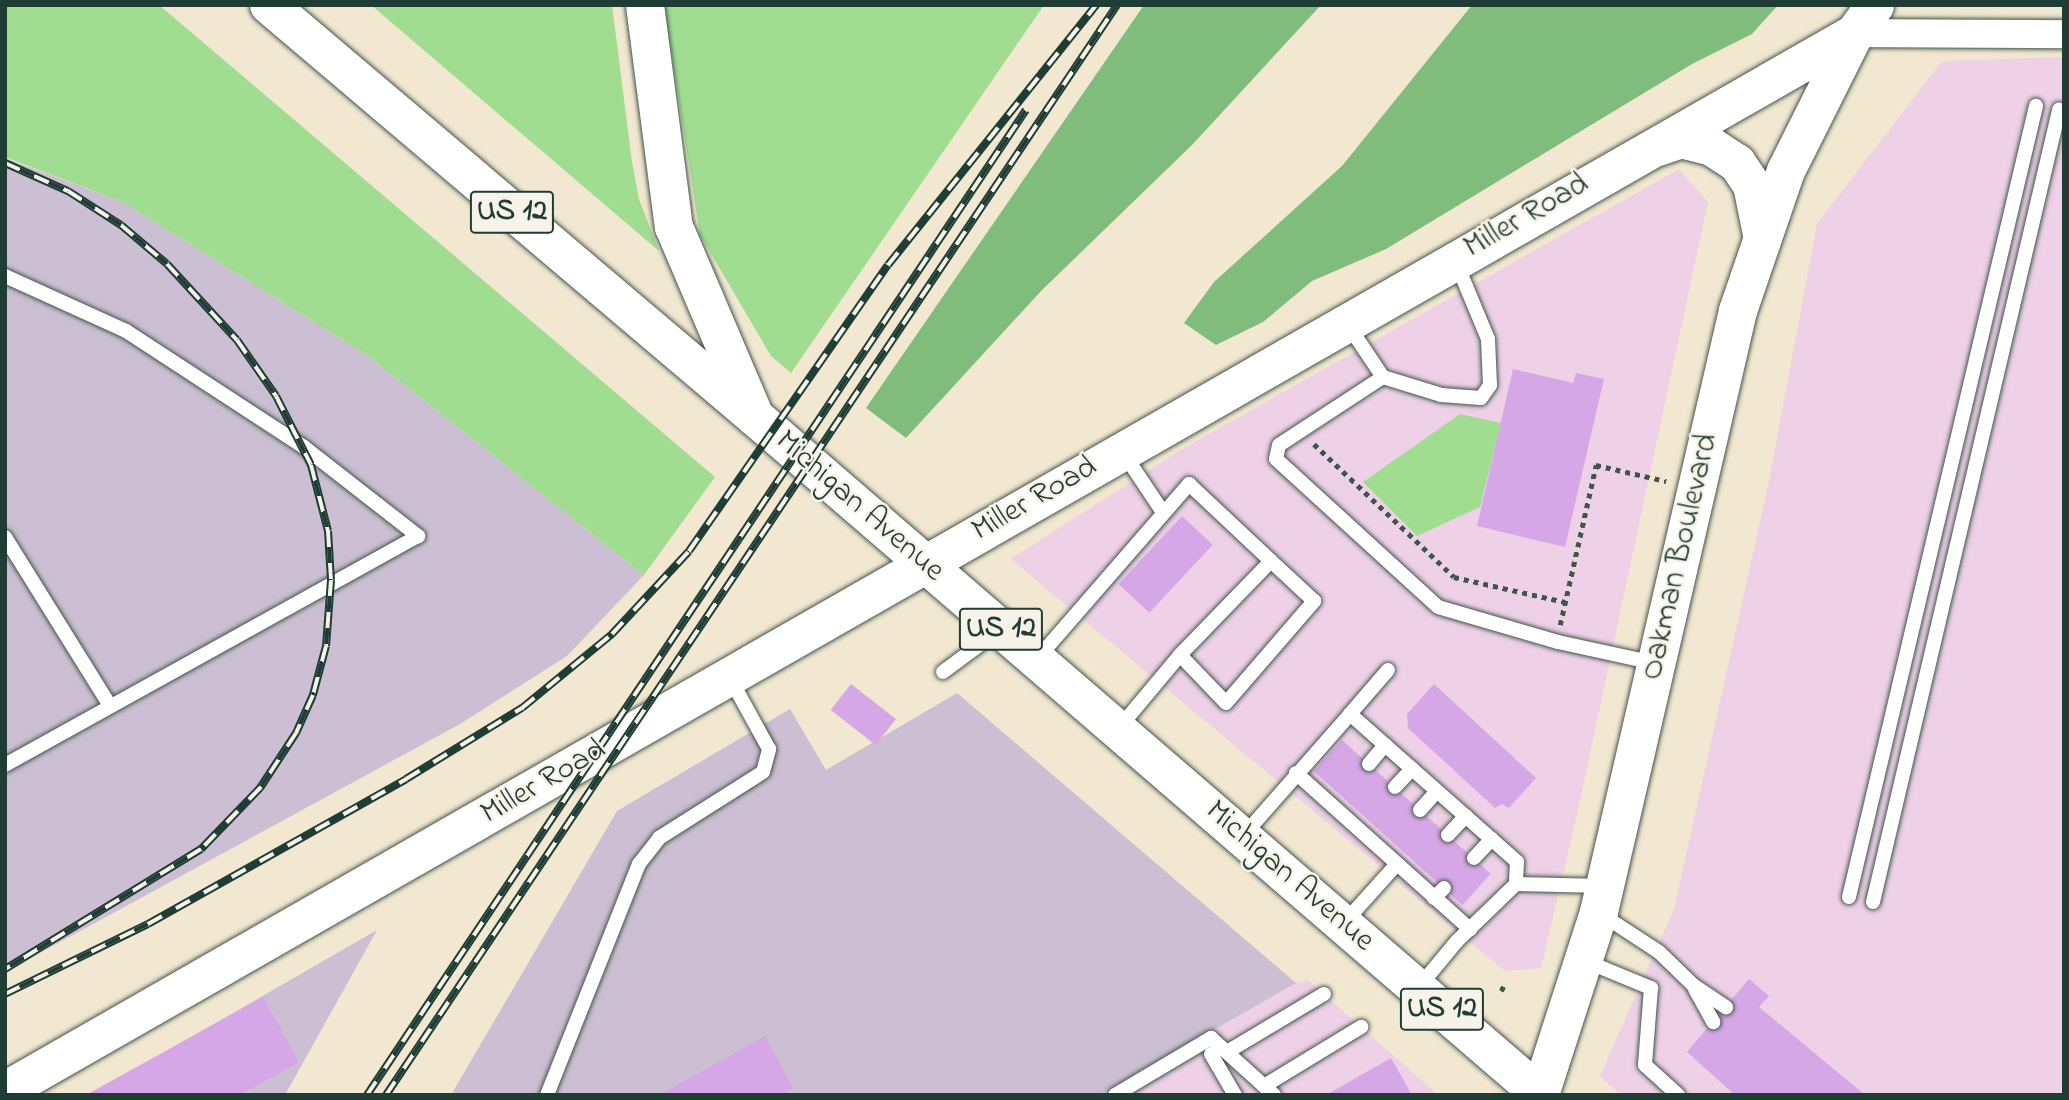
<!DOCTYPE html>
<html>
<head>
<meta charset="utf-8">
<style>
  body { margin:0 }
  #map { position:relative; width:2069px; height:1100px; overflow:hidden; background:#f2e7d0; font-family:"Indie Flower",sans-serif }
  div>[style] { position:absolute }
  .built>* { inset:0; background:#eed0e7 }
  .industrial>* { inset:0; background:#ccbed3 }
  .green>* { inset:0; background:#a1dd91 }
  .forest>* { inset:0; background:#80bc7b }
  .building>* { inset:0; background:#d6a7e7; transform-origin:0 0 }
  .path>* { height:4.5px; margin-top:-2.25px; transform-origin:0; background:repeating-linear-gradient(90deg,#3f564b 0 5px,transparent 0 10px) }
  .roads { filter:drop-shadow(0 0 2px #3f564b) drop-shadow(0 0 2px #3f564b) }
  .lane>* { height:14px; margin:-7px; padding:0 7px; transform-origin:7px; border-radius:7px; background:#fff }
  .street>* { height:28px; margin:-14px; padding:0 14px; transform-origin:14px; border-radius:14px; background:#fff }
  .secondary>* { height:38px; margin:-19px; padding:0 19px; transform-origin:19px; border-radius:19px; background:#fff }
  .primary>* { height:38px; margin:-19px; padding:0 19px; transform-origin:19px; border-radius:19px; background:#fff }
  .highway>* { height:38px; margin:-19px; padding:0 19px; transform-origin:19px; border-radius:19px; background:#fff }
  .rail>* { height:8px; margin-top:-4px; transform-origin:0; background:repeating-linear-gradient(90deg,#f7f3e8 0 16px,#1f3d34 0 32px); box-sizing:border-box; border-block:2px solid #1f3d34 }
  span { translate:-50% -50%; white-space:nowrap; text-align:center; line-height:1.15; -webkit-text-stroke:5px #f7f3e8; paint-order:stroke }
  .shield-label span { padding:2px 5px; background:#f7f3e8; border:2px solid; border-radius:5px; -webkit-text-stroke-width:0 }
  .shield-label { font-size:30px; color:#1f3d34; font-weight:700 }
  .street-label { font-size:32px; color:#1f3d34 }
  .frame { position:absolute; inset:0; border:7px solid #1f3d34; pointer-events:none }
</style>
</head>
<body>
<div id="map">
  <div class="built">
    <i style="clip-path:polygon(2064px 57px,2064px 1095px,1621px 1095px,1600px 1076px,1674px 909px,1769px 481px,1817px 224px,1942px 61px)"></i>
    <i style="clip-path:polygon(1679px 169px,1708px 202px,1577px 814px,1541px 968px,1505px 971px,1011px 559px,1184px 448px)"></i>
    <i style="clip-path:polygon(1308px 980px,1438px 1095px,1100px 1095px,1296px 983px)"></i>
  </div>
  <div class="industrial">
    <i style="clip-path:polygon(5px 158px,123px 202px,368px 356px,644px 575px,567px 656px,460px 724px,5px 972px)"></i>
    <i style="clip-path:polygon(957px 693px,1296px 983px,1100px 1095px,451px 1095px,617px 811px,790px 709px,826px 770px)"></i>
    <i style="clip-path:polygon(377px 930px,285px 1095px,91px 1095px)"></i>
  </div>
  <div class="green">
    <i style="clip-path:polygon(5px 5px,159px 5px,715px 477px,644px 575px,368px 356px,123px 202px,5px 157px)"></i>
    <i style="clip-path:polygon(371px 5px,612px 5px,632px 162px,639px 199px,659px 251px)"></i>
    <i style="clip-path:polygon(664px 5px,1044px 5px,791px 373px,771px 356px,700px 235px)"></i>
    <i style="clip-path:polygon(1460px 414px,1501px 423px,1480px 507px,1417px 536px,1363px 482px)"></i>
  </div>
  <div class="forest">
    <i style="clip-path:polygon(1144px 5px,1321px 5px,1192px 145px,1042px 290px,906px 438px,866px 408px)"></i>
    <i style="clip-path:polygon(1472px 5px,1778px 5px,1752px 34px,1692px 64px,1386px 249px,1312px 281px,1263px 322px,1216px 345px,1184px 323px,1214px 282px,1342px 166px)"></i>
  </div>
  <div class="building">
    <i style="clip-path:polygon(1513px 369px,1573px 383px,1576px 373px,1604px 379px,1565px 547px,1477px 526px)"></i>
    <i style="left:1182px;top:516px;width:42px;height:93px;rotate:43deg"></i>
    <i style="left:851px;top:684px;width:57px;height:33px;rotate:38deg"></i>
    <i style="clip-path:polygon(1434px 684px,1536px 778px,1509px 808px,1502px 804px,1495px 808px,1408px 728px,1407px 714px)"></i>
    <i style="left:1342px;top:740px;width:200px;height:42px;rotate:42deg"></i>
    <i style="clip-path:polygon(1749px 979px,1769px 996px,1759px 1007px,1865px 1095px,1735px 1095px,1687px 1052px)"></i>
    <i style="clip-path:polygon(263px 997px,299px 1062px,239px 1095px,86px 1095px)"></i>
    <i style="clip-path:polygon(765px 1036px,793px 1088px,780px 1095px,660px 1095px)"></i>
    <i style="clip-path:polygon(1391px 1058px,1412px 1095px,1326px 1095px)"></i>
  </div>
  <div class="path">
    <i style="left:1314px;top:444px;width:193px;rotate:43.5deg"></i>
    <i style="left:1454px;top:577px;width:114px;rotate:12.7deg"></i>
    <i style="left:1560px;top:625px;width:164px;rotate:-77.3deg"></i>
    <i style="left:1596px;top:465px;width:72px;rotate:12.9deg"></i>
    <i style="left:1501px;top:991px;width:9px;rotate:-63deg"></i>
  </div>
  <div class="roads">
    <div class="lane">
      <i style="left:5px;top:276px;width:133px;rotate:24.4deg"></i>
      <i style="left:126px;top:331px;width:212px;rotate:33.1deg"></i>
      <i style="left:304px;top:447px;width:145px;rotate:38deg"></i>
      <i style="left:418px;top:536px;width:472px;rotate:151deg"></i>
      <i style="left:1348px;top:325px;width:63px;rotate:56.1deg"></i>
      <i style="left:1383px;top:377px;width:61px;rotate:17.2deg"></i>
      <i style="left:1441px;top:395px;width:40px;rotate:4.3deg"></i>
      <i style="left:1481px;top:398px;width:16px;rotate:-55deg"></i>
      <i style="left:1490px;top:385px;width:46px;rotate:-92.5deg"></i>
      <i style="left:1488px;top:339px;width:83px;rotate:-112.6deg"></i>
      <i style="left:1383px;top:377px;width:124px;rotate:146.8deg"></i>
      <i style="left:1279px;top:445px;width:14px;rotate:102deg"></i>
      <i style="left:1276px;top:459px;width:219px;rotate:42.4deg"></i>
      <i style="left:1438px;top:607px;width:125px;rotate:16.3deg"></i>
      <i style="left:1558px;top:642px;width:98px;rotate:12.3deg"></i>
      <i style="left:1124px;top:454px;width:69px;rotate:56.3deg"></i>
      <i style="left:5px;top:537px;width:197px;rotate:58.1deg"></i>
      <i style="left:1180px;top:655px;width:66px;rotate:46.2deg"></i>
      <i style="left:1226px;top:703px;width:135px;rotate:-49.2deg"></i>
      <i style="left:1314px;top:601px;width:59px;rotate:-137.1deg"></i>
      <i style="left:1037px;top:659px;width:232px;rotate:-49deg"></i>
      <i style="left:1189px;top:484px;width:112px;rotate:43.2deg"></i>
      <i style="left:1271px;top:561px;width:131px;rotate:134.1deg"></i>
      <i style="left:1180px;top:655px;width:95px;rotate:129.9deg"></i>
      <i style="left:943px;top:672px;width:72px;rotate:-36.6deg"></i>
      <i style="left:1350px;top:714px;width:58px;rotate:-49.2deg"></i>
      <i style="left:1369px;top:764px;width:25px;rotate:-50deg"></i>
      <i style="left:1296px;top:773px;width:234px;rotate:41.9deg"></i>
      <i style="left:1395px;top:787px;width:25px;rotate:-47deg"></i>
      <i style="left:1420px;top:810px;width:25px;rotate:-48deg"></i>
      <i style="left:1448px;top:835px;width:26px;rotate:-47deg"></i>
      <i style="left:1243px;top:836px;width:162px;rotate:-48.7deg"></i>
      <i style="left:1350px;top:714px;width:223px;rotate:41.5deg"></i>
      <i style="left:1517px;top:862px;width:22px;rotate:93deg"></i>
      <i style="left:1516px;top:884px;width:82px;rotate:136deg"></i>
      <i style="left:1457px;top:941px;width:61px;rotate:129.7deg"></i>
      <i style="left:1474px;top:858px;width:26px;rotate:-47deg"></i>
      <i style="left:1516px;top:884px;width:88px;rotate:1.3deg"></i>
      <i style="left:1849px;top:897px;width:813px;rotate:-76.7deg"></i>
      <i style="left:1434px;top:898px;width:14px;rotate:-45deg"></i>
      <i style="left:1873px;top:902px;width:814px;rotate:-76.78deg"></i>
      <i style="left:1601px;top:914px;width:69px;rotate:33.2deg"></i>
      <i style="left:1659px;top:952px;width:47px;rotate:44.1deg"></i>
      <i style="left:1693px;top:985px;width:40px;rotate:34deg"></i>
      <i style="left:1344px;top:923px;width:79px;rotate:-48.1deg"></i>
      <i style="left:1583px;top:960px;width:74px;rotate:22.4deg"></i>
      <i style="left:1651px;top:988px;width:77px;rotate:94.5deg"></i>
      <i style="left:1645px;top:1065px;width:45px;rotate:42.3deg"></i>
      <i style="left:1695px;top:989px;width:38px;rotate:61deg"></i>
      <i style="left:1227px;top:1052px;width:113px;rotate:-30.9deg"></i>
      <i style="left:1211px;top:1054px;width:48px;rotate:59.7deg"></i>
      <i style="left:1264px;top:1086px;width:114px;rotate:-31.3deg"></i>
      <i style="left:547px;top:1095px;width:249px;rotate:-68.3deg"></i>
      <i style="left:639px;top:864px;width:33px;rotate:-52deg"></i>
      <i style="left:659px;top:838px;width:123px;rotate:-32.4deg"></i>
      <i style="left:763px;top:772px;width:24px;rotate:-75deg"></i>
      <i style="left:769px;top:749px;width:81px;rotate:-118.8deg"></i>
      <i style="left:1115px;top:1095px;width:112px;rotate:-30.7deg"></i>
      <i style="left:1211px;top:1038px;width:85px;rotate:42.1deg"></i>
    </div>
    <div class="street">
      <i style="left:1855px;top:33px;width:209px;rotate:0.3deg"></i>
    </div>
    <div class="secondary">
      <i style="left:1658px;top:147px;width:24px;rotate:-19deg"></i>
      <i style="left:1681px;top:139px;width:32px;rotate:14deg"></i>
      <i style="left:1712px;top:147px;width:30px;rotate:33deg"></i>
      <i style="left:1737px;top:163px;width:27px;rotate:56deg"></i>
      <i style="left:1752px;top:185px;width:50px;rotate:78.5deg"></i>
      <i style="left:5px;top:1091px;width:2131px;rotate:-29.76deg"></i>
      <i style="left:1855px;top:33px;width:34px;rotate:-54deg"></i>
      <i style="left:1540px;top:1095px;width:192px;rotate:-72.1deg"></i>
      <i style="left:1599px;top:912px;width:617px;rotate:-76.98deg"></i>
      <i style="left:1738px;top:311px;width:148px;rotate:-71.1deg"></i>
      <i style="left:1786px;top:171px;width:154px;rotate:-63.4deg"></i>
    </div>
    <div class="primary">
      <i style="left:269px;top:5px;width:637px;rotate:40.29deg"></i>
      <i style="left:755px;top:417px;width:1038px;rotate:40.78deg"></i>
    </div>
    <div class="highway">
      <i style="left:645px;top:5px;width:224px;rotate:82.6deg"></i>
      <i style="left:674px;top:227px;width:207px;rotate:66.9deg"></i>
    </div>
  </div>
  <div class="rail">
    <i style="left:5px;top:163px;width:69px;rotate:24deg"></i>
    <i style="left:68px;top:191px;width:63px;rotate:32.7deg"></i>
    <i style="left:121px;top:225px;width:60px;rotate:40.3deg"></i>
    <i style="left:167px;top:264px;width:103px;rotate:47.4deg"></i>
    <i style="left:237px;top:340px;width:68px;rotate:55.1deg"></i>
    <i style="left:276px;top:396px;width:77px;rotate:63.1deg"></i>
    <i style="left:311px;top:465px;width:68px;rotate:75.6deg"></i>
    <i style="left:328px;top:531px;width:49px;rotate:86.5deg"></i>
    <i style="left:331px;top:580px;width:66px;rotate:94.3deg"></i>
    <i style="left:326px;top:646px;width:51px;rotate:104.9deg"></i>
    <i style="left:313px;top:695px;width:42px;rotate:114.1deg"></i>
    <i style="left:296px;top:733px;width:66px;rotate:123.2deg"></i>
    <i style="left:260px;top:788px;width:85px;rotate:134deg"></i>
    <i style="left:201px;top:849px;width:230px;rotate:148.5deg"></i>
    <i style="left:5px;top:994px;width:159px;rotate:-26.1deg"></i>
    <i style="left:148px;top:924px;width:296px;rotate:-29.3deg"></i>
    <i style="left:406px;top:779px;width:136px;rotate:-31.5deg"></i>
    <i style="left:522px;top:708px;width:117px;rotate:-39.4deg"></i>
    <i style="left:612px;top:634px;width:113px;rotate:-47.1deg"></i>
    <i style="left:689px;top:551px;width:348px;rotate:-55.2deg"></i>
    <i style="left:888px;top:265px;width:333px;rotate:-51.3deg"></i>
    <i style="left:367px;top:1095px;width:1185px;rotate:-56.22deg"></i>
    <i style="left:386px;top:1095px;width:1312px;rotate:-56.15deg"></i>
  </div>
  <div class="shield-label">
    <span style="left:512px;top:212px">US 12</span>
    <span style="left:1001px;top:629px">US 12</span>
    <span style="left:1442px;top:1009px">US 12</span>
  </div>
  <div class="street-label">
    <span style="left:1527px;top:217px;rotate:-30deg">Miller Road</span>
    <span style="left:1035px;top:500px;rotate:-30deg">Miller Road</span>
    <span style="left:859px;top:507px;rotate:41deg">Michigan Avenue</span>
    <span style="left:1681px;top:557px;rotate:-77deg">Oakman Boulevard</span>
    <span style="left:544px;top:783px;rotate:-30deg">Miller Road</span>
    <span style="left:1289px;top:877px;rotate:41deg">Michigan Avenue</span>
  </div>
  <div class="frame"></div>
</div>
</body>
</html>
